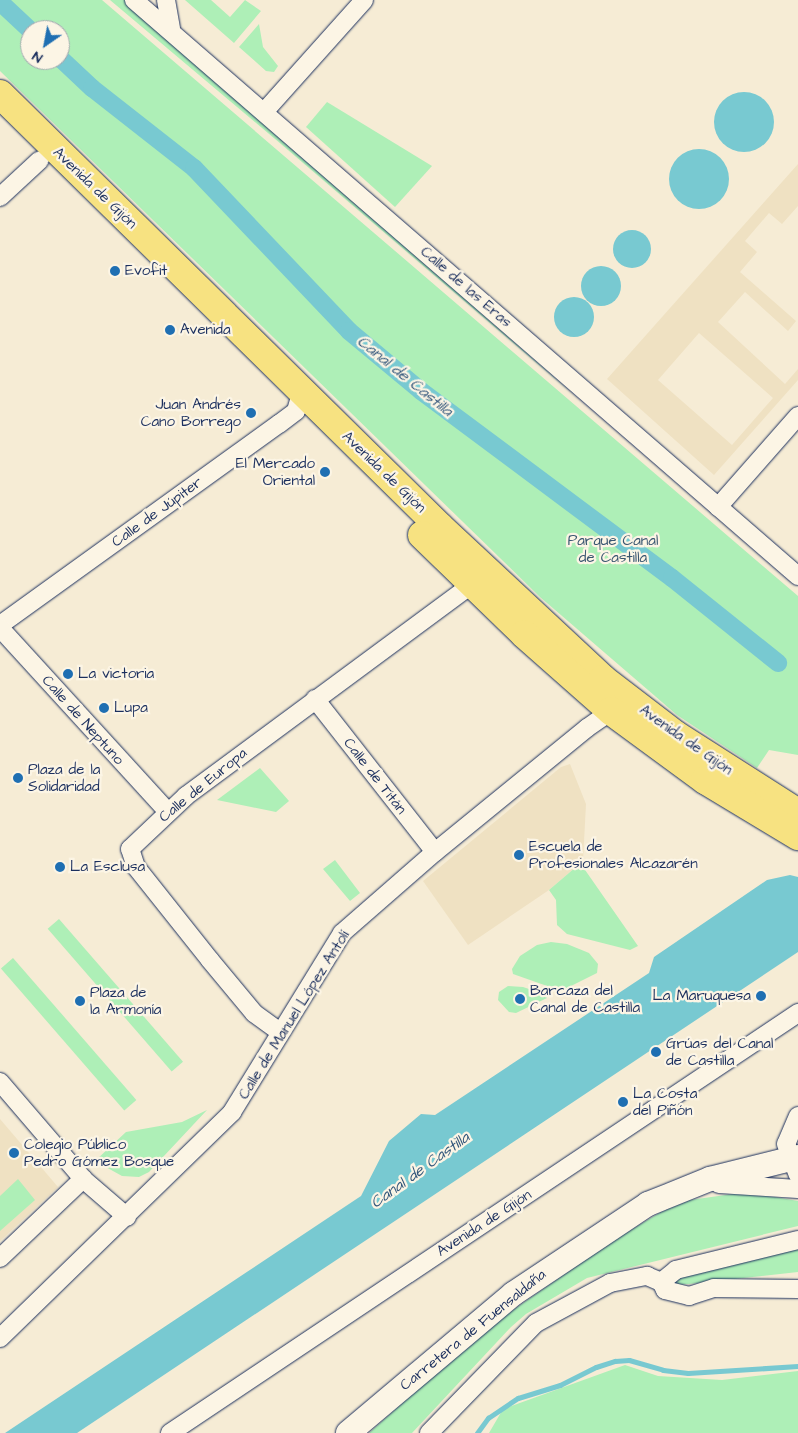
<!DOCTYPE html>
<html>
<head>
<meta charset="utf-8">
<style>
  body { margin:0 }
  #map { position:relative; width:798px; height:1433px; overflow:hidden; background:#f6ecd5; font-family:"Architects Daughter",sans-serif }
  div>[style] { position:absolute }
  .built>* { inset:0; background:#efe1c2 }
  .green>* { inset:0; background:#aeefb7; transform-origin:0 0 }
  .water>* { inset:0; background:#78c9d1 }
  .round { border-radius:50% }
  .stream>* { height:5px; margin:-2.5px; padding:0 2.5px; transform-origin:2.5px; border-radius:2.5px; background:#78c9d1 }
  .canal>* { height:18px; margin:-9px; padding:0 9px; transform-origin:9px; border-radius:9px; background:#78c9d1 }
  .roads { filter:drop-shadow(0 0 1px #1b2f5e) drop-shadow(0 0 1px #1b2f5e) }
  .street>* { height:18px; margin:-9px; padding:0 9px; transform-origin:9px; border-radius:9px; background:#fcf5e5 }
  .secondary>* { height:24px; margin:-12px; padding:0 12px; transform-origin:12px; border-radius:12px; background:#fcf5e5 }
  .highway>* { height:28px; margin:-14px; padding:0 14px; transform-origin:14px; border-radius:14px; background:#f7e281 }
  .dots>* { width:14px; height:14px; translate:-50% -50%; box-sizing:border-box; border:2px solid #fcf5e5; border-radius:50% }
  span { translate:-50% -50%; white-space:nowrap; text-align:center; line-height:1.15; -webkit-text-stroke:4.5px #fcf5e5; paint-order:stroke }
  .street-label { font-size:15px; color:#1b2f5e }
  .poi-label { font-size:15px; color:#1b2f5e }
  .left { translate:0 -50%; text-align:left }
  .right { translate:-100% -50%; text-align:right }
  .park-label { font-size:15px; color:#385570 }
  .water-label { font-size:16px; color:#32567b; font-style:italic }
  .north { position:absolute; left:20px; top:20px; width:50px; height:50px; box-sizing:border-box; background:#fcf5e5; border:1px solid #a2a6af; border-radius:50%; rotate:213deg; font-size:14px; font-weight:700; line-height:20px; text-align:center; color:#1b2f5e }
  .north::after { content:''; display:block; margin:auto; width:18px; height:22px; background:#1f6fb2; clip-path:polygon(50% 0,100% 100%,50% 72%,0 100%) }
</style>
</head>
<body>
<div id="map">
  <div class="built">
    <i style="clip-path:polygon(evenodd,798px 164px,798px 206px,782px 224px,769px 213px,745px 241px,757px 252px,740px 272px,796px 321px,788px 331px,745px 292px,718px 322px,785px 384px,798px 369px,798px 380px,714px 475px,607px 379px,798px 164px,699px 333px,773px 398px,732px 445px,658px 380px,699px 333px)"></i>
    <i style="clip-path:polygon(570px 764px,586px 804px,583px 861px,549px 890px,468px 945px,423px 881px,561px 767px)"></i>
    <i style="clip-path:polygon(0 1119px,58px 1187px,0 1241px)"></i>
  </div>
  <div class="green">
    <i style="clip-path:polygon(evenodd,0 0,102px 0,798px 596px,798px 755px,769px 750px,757px 768px,677px 715px,540px 597px,0 71px,0 0,30px 30px,60px 30px,60px 60px,30px 60px,30px 30px)"></i>
    <i style="clip-path:polygon(110px 0,125px 0,575px 396px,281px 144px)"></i>
    <i style="clip-path:polygon(185px 0,211px 0,230px 17px,245px 0,261px 11px,234px 43px)"></i>
    <i style="clip-path:polygon(259px 24px,263px 47px,278px 66px,274px 72px,266px 71px,239px 47px)"></i>
    <i style="clip-path:polygon(327px 102px,432px 166px,395px 207px,306px 127px)"></i>
    <i style="clip-path:polygon(260px 768px,289px 801px,276px 812px,217px 800px)"></i>
    <i style="clip-path:polygon(335px 860px,360px 893px,350px 901px,323px 869px)"></i>
    <i style="clip-path:polygon(583px 861px,583px 867px,638px 946px,630px 950px,567px 934px,557px 925px,556px 900px,549px 890px)"></i>
    <i style="left:59px;top:919px;width:189px;height:15px;rotate:49deg"></i>
    <i style="clip-path:polygon(551px 942px,567px 944px,589px 953px,598px 964px,597px 973px,567px 988px,550px 987px,513px 974px,512px 969px,520px 956px,537px 945px)"></i>
    <i style="left:13px;top:958px;width:188px;height:16px;rotate:49deg"></i>
    <i style="clip-path:polygon(508px 986px,523px 987px,544px 994px,547px 998px,516px 1013px,509px 1012px,498px 1000px,499px 992px)"></i>
    <i style="clip-path:polygon(207px 1110px,149px 1172px,139px 1177px,122px 1176px,95px 1161px,126px 1132px,182px 1122px)"></i>
    <i style="clip-path:polygon(18px 1179px,35px 1200px,0 1231px,0 1196px)"></i>
    <i style="clip-path:polygon(747px 1192px,798px 1201px,798px 1226px,587px 1278px,526px 1314px,511px 1327px,412px 1433px,369px 1433px,484px 1330px,614px 1240px,661px 1212px,690px 1200px)"></i>
    <i style="clip-path:polygon(798px 1246px,798px 1272px,689px 1284px,674px 1285px,672px 1278px)"></i>
    <i style="clip-path:polygon(625px 1365px,658px 1376px,722px 1380px,798px 1371px,798px 1433px,489px 1433px,503px 1409px)"></i>
  </div>
  <div class="water">
    <i class="round" style="left:714px;top:92px;width:60px;height:60px"></i>
    <i class="round" style="left:669px;top:149px;width:60px;height:60px"></i>
    <i class="round" style="left:613px;top:230px;width:38px;height:38px"></i>
    <i class="round" style="left:581px;top:266px;width:40px;height:40px"></i>
    <i class="round" style="left:554px;top:297px;width:40px;height:40px"></i>
    <i style="clip-path:polygon(790px 875px,798px 877px,798px 952px,77px 1433px,5px 1433px,361px 1196px,389px 1141px,421px 1114px,435px 1115px,649px 973px,654px 957px,767px 880px)"></i>
  </div>
  <div class="stream">
    <i style="left:477px;top:1433px;width:19px;rotate:-54deg"></i>
    <i style="left:488px;top:1418px;width:36px;rotate:-34deg"></i>
    <i style="left:518px;top:1398px;width:44px;rotate:-17.2deg"></i>
    <i style="left:560px;top:1385px;width:40px;rotate:-26.6deg"></i>
    <i style="left:596px;top:1367px;width:20px;rotate:-18deg"></i>
    <i style="left:615px;top:1361px;width:14px;rotate:-4deg"></i>
    <i style="left:629px;top:1360px;width:35px;rotate:16deg"></i>
    <i style="left:663px;top:1370px;width:25px;rotate:7deg"></i>
    <i style="left:688px;top:1373px;width:110px;rotate:-3.6deg"></i>
  </div>
  <div class="canal">
    <i style="left:0;top:2px;width:41px;rotate:43deg"></i>
    <i style="left:60px;top:58px;width:44px;rotate:43.2deg"></i>
    <i style="left:92px;top:88px;width:130px;rotate:38.1deg"></i>
    <i style="left:194px;top:168px;width:225px;rotate:46.4deg"></i>
    <i style="left:349px;top:331px;width:94px;rotate:39.8deg"></i>
    <i style="left:421px;top:391px;width:313px;rotate:36.7deg"></i>
    <i style="left:672px;top:578px;width:136px;rotate:38.7deg"></i>
  </div>
  <div class="roads">
    <div class="street">
      <i style="left:134px;top:0;width:879px;rotate:40.94deg"></i>
      <i style="left:166px;top:0;width:29px;rotate:80deg"></i>
      <i style="left:264px;top:112px;width:150px;rotate:-48.2deg"></i>
      <i style="left:0;top:197px;width:54px;rotate:-42.8deg"></i>
      <i style="left:718px;top:507px;width:121px;rotate:-48.7deg"></i>
      <i style="left:0;top:625px;width:344px;rotate:-35.8deg"></i>
      <i style="left:279px;top:424px;width:21px;rotate:-37deg"></i>
      <i style="left:296px;top:411px;width:22px;rotate:-74deg"></i>
      <i style="left:0;top:628px;width:248px;rotate:47.6deg"></i>
      <i style="left:315px;top:699px;width:194px;rotate:51.9deg"></i>
      <i style="left:280px;top:1032px;width:32px;rotate:-144deg"></i>
      <i style="left:254px;top:1013px;width:69px;rotate:-129.7deg"></i>
      <i style="left:210px;top:960px;width:119px;rotate:-128.5deg"></i>
      <i style="left:136px;top:867px;width:19px;rotate:-108deg"></i>
      <i style="left:130px;top:849px;width:77px;rotate:-43.4deg"></i>
      <i style="left:186px;top:796px;width:356px;rotate:-36.5deg"></i>
      <i style="left:0;top:1082px;width:128px;rotate:49.4deg"></i>
      <i style="left:83px;top:1179px;width:58px;rotate:40.8deg"></i>
      <i style="left:798px;top:1116px;width:30px;rotate:113deg"></i>
      <i style="left:786px;top:1144px;width:33px;rotate:69deg"></i>
      <i style="left:719px;top:1184px;width:79px;rotate:3.6deg"></i>
      <i style="left:798px;top:1240px;width:126px;rotate:166.2deg"></i>
      <i style="left:676px;top:1270px;width:19px;rotate:141deg"></i>
      <i style="left:661px;top:1282px;width:9px;rotate:63deg"></i>
      <i style="left:665px;top:1290px;width:25px;rotate:14deg"></i>
      <i style="left:689px;top:1296px;width:26px;rotate:-18deg"></i>
      <i style="left:714px;top:1288px;width:84px;rotate:0.7deg"></i>
      <i style="left:0;top:1258px;width:115px;rotate:-43.6deg"></i>
      <i style="left:0;top:1338px;width:324px;rotate:-44.2deg"></i>
      <i style="left:232px;top:1112px;width:210px;rotate:-58.4deg"></i>
      <i style="left:342px;top:933px;width:123px;rotate:-41.1deg"></i>
      <i style="left:435px;top:852px;width:196px;rotate:-39.2deg"></i>
      <i style="left:587px;top:728px;width:29px;rotate:-35deg"></i>
      <i style="left:611px;top:711px;width:8px;rotate:-14deg"></i>
      <i style="left:170px;top:1433px;width:756px;rotate:-33.77deg"></i>
      <i style="left:429px;top:1433px;width:153px;rotate:-45.8deg"></i>
      <i style="left:536px;top:1323px;width:84px;rotate:-28.4deg"></i>
      <i style="left:610px;top:1283px;width:38px;rotate:-11deg"></i>
      <i style="left:647px;top:1276px;width:15px;rotate:23deg"></i>
    </div>
    <div class="secondary">
      <i style="left:348px;top:1433px;width:216px;rotate:-40.1deg"></i>
      <i style="left:513px;top:1294px;width:162px;rotate:-33.7deg"></i>
      <i style="left:648px;top:1204px;width:67px;rotate:-22deg"></i>
      <i style="left:710px;top:1179px;width:91px;rotate:-14deg"></i>
    </div>
    <div class="highway">
      <i style="left:0;top:94px;width:617px;rotate:44.54deg"></i>
      <i style="left:440px;top:527px;width:223px;rotate:43deg"></i>
      <i style="left:603px;top:679px;width:92px;rotate:37.5deg"></i>
      <i style="left:676px;top:735px;width:145px;rotate:32.6deg"></i>
      <i style="left:422px;top:535px;width:142px;rotate:44.1deg"></i>
      <i style="left:524px;top:634px;width:116px;rotate:41.5deg"></i>
      <i style="left:611px;top:711px;width:117px;rotate:36.3deg"></i>
      <i style="left:705px;top:780px;width:109px;rotate:31.1deg"></i>
    </div>
  </div>
  <div class="dots">
    <i style="left:115px;top:271px;background:#1f6fb2"></i>
    <i style="left:170px;top:330px;background:#1f6fb2"></i>
    <i style="left:251px;top:413px;background:#1f6fb2"></i>
    <i style="left:325px;top:472px;background:#1f6fb2"></i>
    <i style="left:68px;top:674px;background:#1f6fb2"></i>
    <i style="left:104px;top:708px;background:#1f6fb2"></i>
    <i style="left:18px;top:778px;background:#1f6fb2"></i>
    <i style="left:519px;top:855px;background:#1f6fb2"></i>
    <i style="left:60px;top:867px;background:#1f6fb2"></i>
    <i style="left:761px;top:996px;background:#1f6fb2"></i>
    <i style="left:520px;top:999px;background:#1f6fb2"></i>
    <i style="left:80px;top:1001px;background:#1f6fb2"></i>
    <i style="left:656px;top:1052px;background:#1f6fb2"></i>
    <i style="left:623px;top:1102px;background:#1f6fb2"></i>
    <i style="left:14px;top:1153px;background:#1f6fb2"></i>
  </div>
  <div class="street-label">
    <span style="left:95px;top:188px;rotate:44deg">Avenida de Gijón</span>
    <span style="left:466px;top:287px;rotate:41deg">Calle de las Eras</span>
    <span style="left:384px;top:472px;rotate:44deg">Avenida de Gijón</span>
    <span style="left:157px;top:512px;rotate:-36deg">Calle de Júpiter</span>
    <span style="left:83px;top:720px;rotate:48deg">Calle de Neptuno</span>
    <span style="left:686px;top:740px;rotate:35deg">Avenida de Gijón</span>
    <span style="left:375px;top:776px;rotate:52deg">Calle de Titán</span>
    <span style="left:203px;top:785px;rotate:-39deg">Calle de Europa</span>
    <span style="left:294px;top:1015px;rotate:-58deg">Calle de Manuel López Antolí</span>
    <span style="left:484px;top:1223px;rotate:-33deg">Avenida de Gijón</span>
    <span style="left:473px;top:1330px;rotate:-39deg">Carretera de Fuensaldaña</span>
  </div>
  <div class="poi-label">
    <span class="left" style="left:125px;top:271px">Evofit</span>
    <span class="left" style="left:180px;top:330px">Avenida</span>
    <span class="right" style="left:241px;top:413px">Juan Andrés<br>Cano Borrego</span>
    <span class="right" style="left:315px;top:472px">El Mercado<br>Oriental</span>
    <span class="left" style="left:78px;top:674px">La victoria</span>
    <span class="left" style="left:114px;top:708px">Lupa</span>
    <span class="left" style="left:28px;top:778px">Plaza de la<br>Solidaridad</span>
    <span class="left" style="left:529px;top:855px">Escuela de<br>Profesionales Alcazarén</span>
    <span class="left" style="left:70px;top:867px">La Esclusa</span>
    <span class="left" style="left:530px;top:999px">Barcaza del<br>Canal de Castilla</span>
    <span class="left" style="left:90px;top:1001px">Plaza de<br>la Armonía</span>
    <span class="right" style="left:751px;top:996px">La Maruquesa</span>
    <span class="left" style="left:666px;top:1052px">Grúas del Canal<br>de Castilla</span>
    <span class="left" style="left:633px;top:1102px">La Costa<br>del Piñón</span>
    <span class="left" style="left:24px;top:1153px">Colegio Público<br>Pedro Gómez Bosque</span>
  </div>
  <div class="park-label">
    <span style="left:613px;top:549px">Parque Canal<br>de Castilla</span>
  </div>
  <div class="water-label">
    <span style="left:405px;top:376px;rotate:39deg">Canal de Castilla</span>
    <span style="left:420px;top:1170px;rotate:-36deg">Canal de Castilla</span>
  </div>
  <div class="north">N</div>
</div>
</body>
</html>
